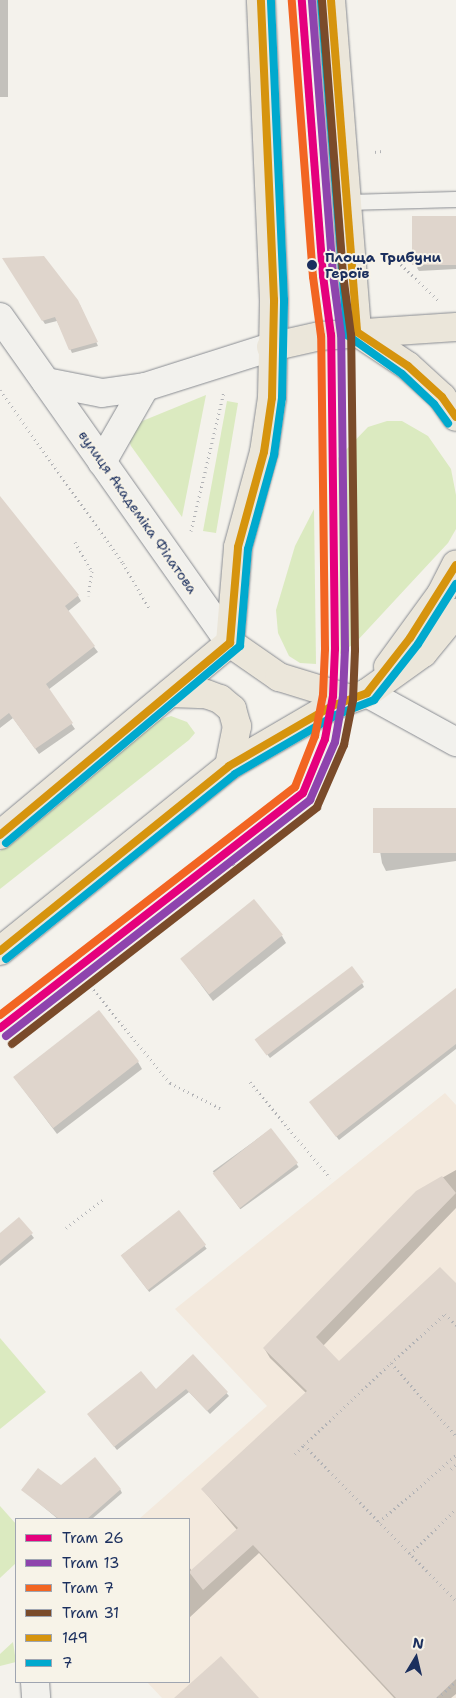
<!DOCTYPE html>
<html>
<head>
<meta charset="utf-8">
<style>
  body { margin:0 }
  #map { position:relative; width:456px; height:1698px; overflow:hidden; background:#f4f2ec; font-family:"Shantell Sans",sans-serif }
  div>[style] { position:absolute }
  .built>* { inset:0; background:#f3e9dd }
  .green>* { inset:0; background:#dbeac0 }
  .shadow>* { inset:0; background:#0003; transform-origin:0 0 }
  .building>* { inset:0; background:#dfd5cc; transform-origin:0 0 }
  .path>* { height:3px; margin-top:-1.5px; transform-origin:0; background:repeating-linear-gradient(90deg,#b1b2b5 0 1px,transparent 0 5px) }
  .roads { filter:drop-shadow(0 0 1px #898c92) drop-shadow(0 0 1px #898c92) }
  .service>* { height:15px; margin:-7.5px; padding:0 7.5px; transform-origin:7.5px; border-radius:7.5px; background:#f2f1ed }
  .minor>* { height:28px; margin:-14px; padding:0 14px; transform-origin:14px; border-radius:14px; background:#f2f1ed }
  .tertiary>* { height:28px; margin:-14px; padding:0 14px; transform-origin:14px; border-radius:14px; background:#f2f1ed }
  .secondary>* { height:28px; margin:-14px; padding:0 14px; transform-origin:14px; border-radius:14px; background:#f2f1ed }
  .primary>* { height:28px; margin:-14px; padding:0 14px; transform-origin:14px; border-radius:14px; background:#ebe6da }
  .bus-1>* { height:8px; margin:-4px; padding:0 4px; transform-origin:4px; border-radius:4px; background:#d6940e }
  .bus-2>* { height:8px; margin:-4px; padding:0 4px; transform-origin:4px; border-radius:4px; background:#00a9ce }
  .tram-1>* { height:8px; margin:-4px; padding:0 4px; transform-origin:4px; border-radius:4px; background:#e5007d }
  .tram-2>* { height:8px; margin:-4px; padding:0 4px; transform-origin:4px; border-radius:4px; background:#8e44ad }
  .tram-3>* { height:8px; margin:-4px; padding:0 4px; transform-origin:4px; border-radius:4px; background:#f26522 }
  .tram-4>* { height:8px; margin:-4px; padding:0 4px; transform-origin:4px; border-radius:4px; background:#7a4b2a }
  .dots>* { width:14px; height:14px; translate:-50% -50%; box-sizing:border-box; border:2px solid #f7f3e8; border-radius:50% }
  span { translate:-50% -50%; white-space:nowrap; text-align:center; line-height:1.15; -webkit-text-stroke:4px #f7f3e8; paint-order:stroke }
  .stop-label { font-size:14px; color:#1b2f5e; font-weight:700 }
  .left { translate:0 -50%; text-align:left }
  .street-label { font-size:14px; color:#1b2f5e }
  .legend { position:absolute; left:15px; top:1518px; width:175px; height:165px; box-sizing:border-box; background:#f7f3e8; border:1px solid #9fa5b1; margin:0; padding:6px 9px; list-style:none; font-size:15px; color:#1b2f5e }
  .legend li { display:flex; align-items:center; gap:10px; height:25px }
  .legend b { width:25px; border:1px solid #9fa5b1 }
  .north { position:absolute; left:391px; top:1633px; width:50px; height:50px; -webkit-text-stroke:4px #f7f3e8; paint-order:stroke; rotate:9deg; font-size:14px; font-weight:700; line-height:20px; text-align:center; color:#1b2f5e }
  .north::after { content:''; display:block; margin:auto; width:18px; height:22px; background:#1b2f5e; clip-path:polygon(50% 0,100% 100%,50% 72%,0 100%) }
</style>
</head>
<body>
<div id="map">
  <div class="built">
    <i style="clip-path:polygon(445px 1093px,456px 1105px,456px 1698px,162px 1698px,147px 1682px,189px 1682px,189px 1519px,139px 1519px,267px 1406px,175px 1309px)"></i>
  </div>
  <div class="green">
    <i style="clip-path:polygon(206px 395px,182px 517px,131px 446px,128px 437px,135px 424px)"></i>
    <i style="clip-path:polygon(227px 401px,238px 403px,216px 533px,203px 531px)"></i>
    <i style="clip-path:polygon(387px 421px,402px 421px,428px 436px,451px 469px,456px 495px,456px 529px,448px 543px,408px 586px,357px 641px,340px 654px,338px 458px,368px 427px)"></i>
    <i style="clip-path:polygon(314px 509px,316px 664px,300px 663px,289px 656px,278px 633px,276px 610px,295px 546px)"></i>
    <i style="clip-path:polygon(171px 716px,187px 722px,195px 733px,189px 740px,0 889px,0 851px,159px 720px)"></i>
    <i style="clip-path:polygon(0 1338px,46px 1392px,0 1429px)"></i>
    <i style="clip-path:polygon(0 1506px,16px 1524px,16px 1563px,0 1578px)"></i>
    <i style="clip-path:polygon(13px 1642px,16px 1662px,0 1666px,0 1654px)"></i>
  </div>
  <div class="shadow">
    <i style="left:0;top:0;width:8px;height:97px"></i>
    <i style="clip-path:polygon(456px 217px,456px 269px,419px 271px,417px 268px)"></i>
    <i style="clip-path:polygon(4px 259px,80px 305px,98px 346px,72px 353px,57px 321px,45px 324px)"></i>
    <i style="clip-path:polygon(0 498px,78px 596px,81px 601px,67px 612px,98px 652px,48px 690px,75px 729px,39px 754px,13px 718px,0 728px)"></i>
    <i style="clip-path:polygon(456px 809px,456px 861px,386px 871px,382px 863px,375px 821px)"></i>
    <i style="clip-path:polygon(282px 936px,286px 943px,213px 1001px,181px 958px)"></i>
    <i style="clip-path:polygon(362px 983px,364px 987px,270px 1058px,259px 1044px)"></i>
    <i style="clip-path:polygon(456px 995px,456px 1049px,339px 1140px,313px 1106px)"></i>
    <i style="clip-path:polygon(138px 1062px,142px 1069px,57px 1134px,14px 1077px)"></i>
    <i style="left:271px;top:1129px;width:47px;height:72px;rotate:54deg"></i>
    <i style="clip-path:polygon(456px 1170px,456px 1208px,323px 1346px,339px 1362px,456px 1285px,456px 1694px,451px 1698px,394px 1698px,259px 1553px,189px 1618px,189px 1567px,192px 1571px,237px 1530px,202px 1489px,306px 1393px,270px 1358px,264px 1348px,417px 1192px)"></i>
    <i style="left:179px;top:1212px;width:46px;height:72px;rotate:53deg"></i>
    <i style="clip-path:polygon(31px 1234px,34px 1238px,0 1266px,0 1235px)"></i>
    <i style="clip-path:polygon(193px 1356px,229px 1396px,210px 1414px,189px 1392px,117px 1450px,91px 1418px,156px 1391px)"></i>
    <i style="clip-path:polygon(61px 1486px,120px 1489px,122px 1493px,92px 1519px,58px 1519px,23px 1490px)"></i>
  </div>
  <div class="building">
    <i style="left:456px;top:216px;width:49px;height:44px;rotate:90deg"></i>
    <i style="clip-path:polygon(44px 256px,78px 300px,98px 342px,69px 350px,55px 317px,42px 321px,2px 258px)"></i>
    <i style="clip-path:polygon(0 496px,79px 595px,65px 606px,95px 646px,46px 684px,73px 723px,35px 749px,9px 713px,0 720px)"></i>
    <i style="left:456px;top:808px;width:45px;height:83px;rotate:90deg"></i>
    <i style="left:254px;top:899px;width:46px;height:95px;rotate:51deg"></i>
    <i style="left:352px;top:966px;width:20px;height:122px;rotate:53deg"></i>
    <i style="clip-path:polygon(456px 988px,456px 1044px,336px 1137px,309px 1102px)"></i>
    <i style="left:99px;top:1010px;width:65px;height:109px;rotate:52deg"></i>
    <i style="left:271px;top:1128px;width:44px;height:74px;rotate:52deg"></i>
    <i style="clip-path:polygon(442px 1176px,456px 1193px,316px 1337px,339px 1361px,440px 1267px,456px 1283px,456px 1679px,436px 1698px,396px 1698px,253px 1545px,203px 1590px,189px 1572px,238px 1528px,201px 1489px,307px 1391px,263px 1348px,416px 1191px)"></i>
    <i style="left:179px;top:1210px;width:44px;height:74px;rotate:52deg"></i>
    <i style="clip-path:polygon(19px 1217px,33px 1233px,0 1261px,0 1233px)"></i>
    <i style="clip-path:polygon(193px 1354px,228px 1392px,207px 1411px,186px 1389px,114px 1447px,87px 1414px,141px 1371px,156px 1389px)"></i>
    <i style="clip-path:polygon(95px 1457px,121px 1489px,87px 1519px,59px 1519px,21px 1490px,38px 1468px,61px 1485px)"></i>
    <i style="clip-path:polygon(221px 1656px,259px 1698px,174px 1698px)"></i>
  </div>
  <div class="path">
    <i style="left:375px;top:152px;width:6px;rotate:-9deg"></i>
    <i style="left:390px;top:254px;width:68px;rotate:43.8deg"></i>
    <i style="left:0;top:390px;width:212px;rotate:54.6deg"></i>
    <i style="left:123px;top:563px;width:52px;rotate:60deg"></i>
    <i style="left:191px;top:531px;width:144px;rotate:-76.7deg"></i>
    <i style="left:75px;top:542px;width:34px;rotate:60deg"></i>
    <i style="left:92px;top:571px;width:25px;rotate:99deg"></i>
    <i style="left:231px;top:860px;width:6px;rotate:59deg"></i>
    <i style="left:84px;top:978px;width:136px;rotate:50.7deg"></i>
    <i style="left:170px;top:1083px;width:56px;rotate:26.6deg"></i>
    <i style="left:250px;top:1082px;width:125px;rotate:50.2deg"></i>
    <i style="left:66px;top:1228px;width:48px;rotate:-37.3deg"></i>
    <i style="left:391px;top:1363px;width:73px;rotate:-42.2deg"></i>
    <i style="left:445px;top:1314px;width:16px;rotate:45deg"></i>
    <i style="left:304px;top:1445px;width:120px;rotate:-43.3deg"></i>
    <i style="left:391px;top:1363px;width:98px;rotate:48.3deg"></i>
    <i style="left:295px;top:1454px;width:13px;rotate:-45deg"></i>
    <i style="left:304px;top:1445px;width:218px;rotate:45.7deg"></i>
    <i style="left:451px;top:1469px;width:6px;rotate:-39deg"></i>
    <i style="left:379px;top:1522px;width:102px;rotate:-41deg"></i>
    <i style="left:410px;top:1554px;width:64px;rotate:-44.4deg"></i>
    <i style="left:438px;top:1698px;width:25px;rotate:-43deg"></i>
  </div>
  <div class="roads">
    <div class="service">
      <i style="left:346px;top:202px;width:110px;rotate:-1.6deg"></i>
    </div>
    <div class="minor">
      <i style="left:35px;top:1682px;width:16px;rotate:86deg"></i>
    </div>
    <div class="tertiary">
      <i style="left:367px;top:693px;width:102px;rotate:28.8deg"></i>
    </div>
    <div class="secondary">
      <i style="left:0;top:317px;width:399px;rotate:54.8deg"></i>
      <i style="left:46px;top:382px;width:57px;rotate:11.1deg"></i>
      <i style="left:102px;top:393px;width:43px;rotate:-7.9deg"></i>
      <i style="left:145px;top:387px;width:132px;rotate:-17.6deg"></i>
      <i style="left:102px;top:462px;width:86px;rotate:-60.2deg"></i>
    </div>
    <div class="primary">
      <i style="left:331px;top:0;width:333px;rotate:85.5deg"></i>
      <i style="left:357px;top:332px;width:61px;rotate:33.7deg"></i>
      <i style="left:408px;top:366px;width:46px;rotate:42.4deg"></i>
      <i style="left:442px;top:397px;width:24px;rotate:55deg"></i>
      <i style="left:271px;top:347px;width:50px;rotate:-12.7deg"></i>
      <i style="left:320px;top:336px;width:136px;rotate:-3.8deg"></i>
      <i style="left:230px;top:643px;width:96px;rotate:-85.2deg"></i>
      <i style="left:238px;top:547px;width:98px;rotate:-74.7deg"></i>
      <i style="left:264px;top:452px;width:55px;rotate:-81.6deg"></i>
      <i style="left:272px;top:398px;width:98px;rotate:-88.8deg"></i>
      <i style="left:274px;top:300px;width:300px;rotate:-92.5deg"></i>
      <i style="left:230px;top:643px;width:60px;rotate:34.8deg"></i>
      <i style="left:279px;top:677px;width:71px;rotate:17.2deg"></i>
      <i style="left:388px;top:667px;width:90px;rotate:-54deg"></i>
      <i style="left:441px;top:594px;width:33px;rotate:-63deg"></i>
      <i style="left:170px;top:693px;width:36px;rotate:2deg"></i>
      <i style="left:206px;top:694px;width:15px;rotate:20deg"></i>
      <i style="left:220px;top:699px;width:16px;rotate:40deg"></i>
      <i style="left:232px;top:709px;width:18px;rotate:74deg"></i>
      <i style="left:237px;top:726px;width:41px;rotate:101.3deg"></i>
      <i style="left:0;top:835px;width:300px;rotate:-39.9deg"></i>
      <i style="left:0;top:951px;width:294px;rotate:-38.9deg"></i>
      <i style="left:229px;top:766px;width:119px;rotate:-30.2deg"></i>
      <i style="left:332px;top:706px;width:37px;rotate:-20deg"></i>
      <i style="left:367px;top:693px;width:69px;rotate:-35.5deg"></i>
      <i style="left:423px;top:653px;width:52px;rotate:-50.5deg"></i>
    </div>
  </div>
  <div class="bus-1">
    <i style="left:331px;top:0;width:333px;rotate:85.5deg"></i>
    <i style="left:357px;top:332px;width:61px;rotate:33.7deg"></i>
    <i style="left:408px;top:366px;width:46px;rotate:42.4deg"></i>
    <i style="left:442px;top:397px;width:24px;rotate:55deg"></i>
    <i style="left:0;top:835px;width:300px;rotate:-39.9deg"></i>
    <i style="left:230px;top:643px;width:96px;rotate:-85.2deg"></i>
    <i style="left:238px;top:547px;width:98px;rotate:-74.7deg"></i>
    <i style="left:264px;top:452px;width:55px;rotate:-81.6deg"></i>
    <i style="left:272px;top:398px;width:98px;rotate:-88.8deg"></i>
    <i style="left:274px;top:300px;width:300px;rotate:-92.5deg"></i>
    <i style="left:0;top:951px;width:294px;rotate:-38.9deg"></i>
    <i style="left:229px;top:766px;width:119px;rotate:-30.2deg"></i>
    <i style="left:332px;top:706px;width:37px;rotate:-20deg"></i>
    <i style="left:367px;top:693px;width:70px;rotate:-52deg"></i>
    <i style="left:410px;top:638px;width:86px;rotate:-57.8deg"></i>
  </div>
  <div class="bus-2">
    <i style="left:321px;top:1px;width:335px;rotate:85.5deg"></i>
    <i style="left:347px;top:335px;width:67px;rotate:35.3deg"></i>
    <i style="left:402px;top:374px;width:44px;rotate:43.2deg"></i>
    <i style="left:434px;top:404px;width:24px;rotate:54deg"></i>
    <i style="left:6px;top:843px;width:306px;rotate:-40.1deg"></i>
    <i style="left:240px;top:646px;width:97px;rotate:-85.3deg"></i>
    <i style="left:248px;top:549px;width:98px;rotate:-74.5deg"></i>
    <i style="left:274px;top:455px;width:58px;rotate:-82deg"></i>
    <i style="left:282px;top:398px;width:98px;rotate:-88.8deg"></i>
    <i style="left:284px;top:300px;width:300px;rotate:-92.5deg"></i>
    <i style="left:6px;top:959px;width:294px;rotate:-38.9deg"></i>
    <i style="left:235px;top:774px;width:117px;rotate:-30.3deg"></i>
    <i style="left:336px;top:715px;width:41px;rotate:-21.5deg"></i>
    <i style="left:374px;top:700px;width:71px;rotate:-51.8deg"></i>
    <i style="left:418px;top:644px;width:71px;rotate:-57.7deg"></i>
  </div>
  <div class="tram-1">
    <i style="left:0;top:1028px;width:383px;rotate:-37.8deg"></i>
    <i style="left:303px;top:793px;width:58px;rotate:-67.8deg"></i>
    <i style="left:325px;top:739px;width:44px;rotate:-79.5deg"></i>
    <i style="left:333px;top:696px;width:47px;rotate:-87.6deg"></i>
    <i style="left:335px;top:649px;width:314px;rotate:-90.7deg"></i>
    <i style="left:331px;top:335px;width:60px;rotate:-97.7deg"></i>
    <i style="left:323px;top:276px;width:277px;rotate:-94.4deg"></i>
  </div>
  <div class="tram-2">
    <i style="left:6px;top:1036px;width:385px;rotate:-37.8deg"></i>
    <i style="left:310px;top:800px;width:63px;rotate:-66.7deg"></i>
    <i style="left:335px;top:742px;width:47px;rotate:-80.1deg"></i>
    <i style="left:343px;top:696px;width:47px;rotate:-87.6deg"></i>
    <i style="left:345px;top:649px;width:314px;rotate:-90.7deg"></i>
    <i style="left:341px;top:335px;width:61px;rotate:-97.6deg"></i>
    <i style="left:333px;top:275px;width:276px;rotate:-94.4deg"></i>
  </div>
  <div class="tram-3">
    <i style="left:0;top:1015px;width:373px;rotate:-37.7deg"></i>
    <i style="left:295px;top:787px;width:55px;rotate:-68.6deg"></i>
    <i style="left:315px;top:736px;width:42px;rotate:-79deg"></i>
    <i style="left:323px;top:695px;width:46px;rotate:-87.5deg"></i>
    <i style="left:325px;top:649px;width:313px;rotate:-90.7deg"></i>
    <i style="left:321px;top:336px;width:60px;rotate:-97.7deg"></i>
    <i style="left:313px;top:277px;width:277px;rotate:-94.4deg"></i>
  </div>
  <div class="tram-4">
    <i style="left:12px;top:1044px;width:386px;rotate:-37.8deg"></i>
    <i style="left:317px;top:807px;width:68px;rotate:-66.5deg"></i>
    <i style="left:344px;top:745px;width:46px;rotate:-78.7deg"></i>
    <i style="left:353px;top:700px;width:50px;rotate:-87.7deg"></i>
    <i style="left:355px;top:650px;width:315px;rotate:-90.7deg"></i>
    <i style="left:351px;top:335px;width:62px;rotate:-97.5deg"></i>
    <i style="left:343px;top:274px;width:275px;rotate:-94.4deg"></i>
  </div>
  <div class="dots">
    <i style="left:312px;top:265px;background:#1b2f5e"></i>
  </div>
  <div class="stop-label">
    <span class="left" style="left:325px;top:265px">Площа Трибуни<br>Героїв</span>
  </div>
  <div class="street-label">
    <span style="left:138px;top:512px;rotate:55deg">вулиця Академіка Філатова</span>
  </div>
  <ul class="legend">
  <li><b style="height:6px;background:#e5007d"></b>Tram 26</li>
  <li><b style="height:6px;background:#8e44ad"></b>Tram 13</li>
  <li><b style="height:6px;background:#f26522"></b>Tram 7</li>
  <li><b style="height:6px;background:#7a4b2a"></b>Tram 31</li>
  <li><b style="height:6px;background:#d6940e"></b>149</li>
  <li><b style="height:6px;background:#00a9ce"></b>7</li>
  </ul>
  <div class="north">N</div>
</div>
</body>
</html>
